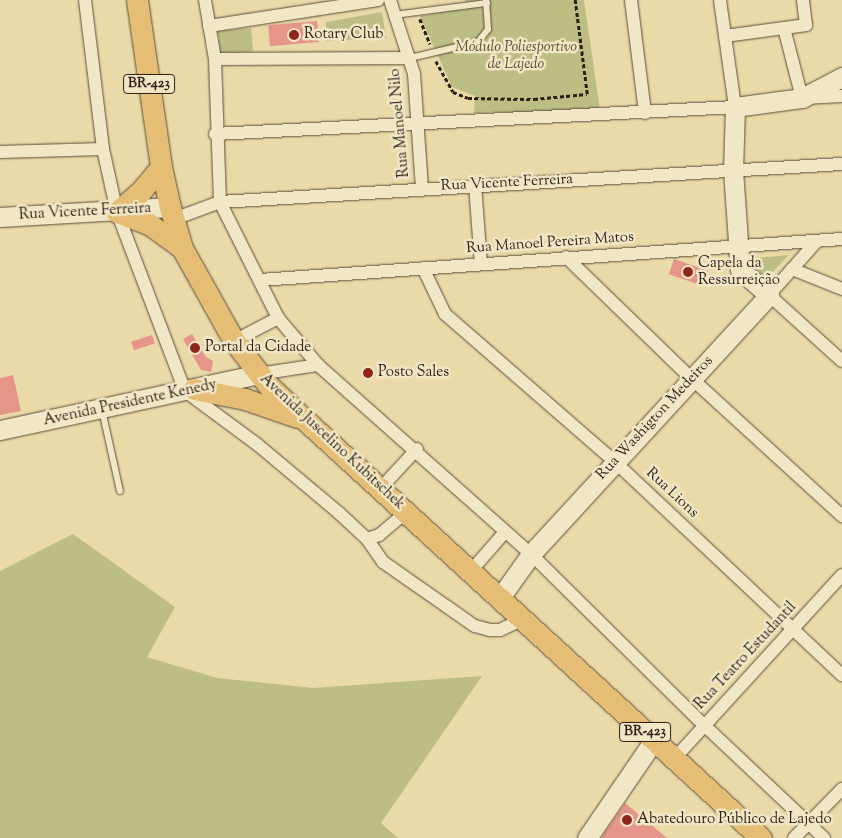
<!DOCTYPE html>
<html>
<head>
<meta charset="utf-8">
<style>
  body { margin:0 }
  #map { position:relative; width:842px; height:838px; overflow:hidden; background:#eadaa8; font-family:"Sorts Mill Goudy",serif }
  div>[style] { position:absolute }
  .green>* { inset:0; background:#bcbe84; transform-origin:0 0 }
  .building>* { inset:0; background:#e59589; transform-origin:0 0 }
  .path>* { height:2.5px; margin-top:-1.25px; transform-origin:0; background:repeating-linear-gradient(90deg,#2c1e15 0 4px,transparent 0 6.5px) }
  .roads { filter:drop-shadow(0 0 1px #5c4d3a) drop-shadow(0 0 1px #5c4d3a) }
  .lane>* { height:6px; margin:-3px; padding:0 3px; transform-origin:3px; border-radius:3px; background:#f1e7c6 }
  .street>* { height:12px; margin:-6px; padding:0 6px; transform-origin:6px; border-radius:6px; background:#f1e7c6 }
  .secondary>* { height:19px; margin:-9.5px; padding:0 9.5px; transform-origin:9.5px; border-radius:9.5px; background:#f1e7c6 }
  .primary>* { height:21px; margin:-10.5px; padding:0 10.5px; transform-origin:10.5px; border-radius:10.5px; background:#e5bd74 }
  .dots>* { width:14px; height:14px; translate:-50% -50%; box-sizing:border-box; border:2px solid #f1e7c6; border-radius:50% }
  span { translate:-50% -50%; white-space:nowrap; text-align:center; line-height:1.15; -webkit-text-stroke:5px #f1e7c6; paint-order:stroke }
  .shield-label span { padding:1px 4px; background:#f1e7c6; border:1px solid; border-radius:4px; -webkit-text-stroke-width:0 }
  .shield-label { font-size:14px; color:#2c1e15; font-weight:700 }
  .poi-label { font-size:15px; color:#2c1e15 }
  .left { translate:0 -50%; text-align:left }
  .park-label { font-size:15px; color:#574e36; font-style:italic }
  .street-label { font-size:15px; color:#2c1e15 }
</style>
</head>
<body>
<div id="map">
  <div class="green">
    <i style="clip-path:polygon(465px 0,584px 0,600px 110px,474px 113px,475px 96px,452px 87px,420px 16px,464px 8px)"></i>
    <i style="clip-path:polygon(382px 12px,386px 38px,326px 41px,326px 22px)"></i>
    <i style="left:251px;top:28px;width:23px;height:33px;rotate:85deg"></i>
    <i style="clip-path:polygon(789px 255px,766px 279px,745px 259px)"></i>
    <i style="clip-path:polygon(73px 534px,175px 607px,147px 657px,217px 678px,313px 688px,482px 676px,381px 823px,398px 838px,0 838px,0 571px)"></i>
  </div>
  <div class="building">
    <i style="left:317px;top:21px;width:21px;height:49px;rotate:85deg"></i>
    <i style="left:674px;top:259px;width:36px;height:16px;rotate:19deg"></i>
    <i style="clip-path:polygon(192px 334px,206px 357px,213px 361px,211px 372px,201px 370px,183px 339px)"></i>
    <i style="left:152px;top:335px;width:9px;height:22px;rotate:72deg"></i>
    <i style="clip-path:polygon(13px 375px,21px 411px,0 415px,0 378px)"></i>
    <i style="clip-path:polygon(625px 803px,667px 838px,601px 838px)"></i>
  </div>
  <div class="path">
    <i style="left:420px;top:19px;width:27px;rotate:68deg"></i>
    <i style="left:436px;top:61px;width:35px;rotate:61deg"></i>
    <i style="left:453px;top:92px;width:16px;rotate:22deg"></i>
    <i style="left:468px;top:98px;width:66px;rotate:0.9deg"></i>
    <i style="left:534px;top:99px;width:53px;rotate:-5.4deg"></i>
    <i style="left:587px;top:94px;width:95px;rotate:-97.3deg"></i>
  </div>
  <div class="roads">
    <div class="lane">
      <i style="left:394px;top:15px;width:94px;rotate:-7.4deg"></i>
      <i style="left:410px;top:58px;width:70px;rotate:-13.2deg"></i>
      <i style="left:478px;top:42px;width:16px;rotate:-52deg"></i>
      <i style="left:488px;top:29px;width:29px;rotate:-94deg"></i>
      <i style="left:102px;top:410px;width:83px;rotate:77.5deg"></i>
    </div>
    <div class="street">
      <i style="left:85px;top:0;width:150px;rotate:83.1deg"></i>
      <i style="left:103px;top:149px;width:65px;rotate:77.5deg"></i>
      <i style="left:117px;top:212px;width:191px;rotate:69.2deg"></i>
      <i style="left:185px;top:391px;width:91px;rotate:36.5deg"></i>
      <i style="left:258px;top:445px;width:106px;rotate:40deg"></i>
      <i style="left:339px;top:513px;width:38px;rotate:43deg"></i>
      <i style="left:367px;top:539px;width:28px;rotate:55deg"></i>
      <i style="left:383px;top:562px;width:77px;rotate:34.9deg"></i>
      <i style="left:446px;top:606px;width:35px;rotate:35deg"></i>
      <i style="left:475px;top:626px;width:16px;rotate:15deg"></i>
      <i style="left:490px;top:630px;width:10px"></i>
      <i style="left:500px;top:630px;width:23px;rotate:-25deg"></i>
      <i style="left:205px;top:0;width:60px;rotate:80.4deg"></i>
      <i style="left:215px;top:59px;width:143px;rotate:88deg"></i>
      <i style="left:220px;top:202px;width:130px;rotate:63.4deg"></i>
      <i style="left:278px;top:318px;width:62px;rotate:49.6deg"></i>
      <i style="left:318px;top:365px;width:285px;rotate:41.6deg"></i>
      <i style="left:531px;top:554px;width:243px;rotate:44.7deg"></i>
      <i style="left:704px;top:725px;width:165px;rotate:43.3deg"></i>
      <i style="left:390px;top:0;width:78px;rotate:72deg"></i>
      <i style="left:414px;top:74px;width:113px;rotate:86deg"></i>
      <i style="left:631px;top:0;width:114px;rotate:82.9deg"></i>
      <i style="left:209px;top:26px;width:171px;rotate:-8.7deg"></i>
      <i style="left:784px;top:28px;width:72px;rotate:75.6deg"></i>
      <i style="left:802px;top:98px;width:40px;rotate:-2.9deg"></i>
      <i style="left:725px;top:36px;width:82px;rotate:-7.7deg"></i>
      <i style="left:806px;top:25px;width:25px;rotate:-97deg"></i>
      <i style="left:215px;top:59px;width:195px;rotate:-0.3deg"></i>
      <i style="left:215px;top:134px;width:521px;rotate:-2.97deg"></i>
      <i style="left:735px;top:107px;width:108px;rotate:-98deg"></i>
      <i style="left:0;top:152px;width:103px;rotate:-1.7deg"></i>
      <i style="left:475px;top:185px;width:79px;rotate:85.7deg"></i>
      <i style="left:174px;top:219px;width:49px;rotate:-20.3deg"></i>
      <i style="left:220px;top:202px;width:623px;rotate:-3.5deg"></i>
      <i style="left:817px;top:241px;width:72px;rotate:131.6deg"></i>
      <i style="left:769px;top:295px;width:98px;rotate:42.1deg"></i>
      <i style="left:566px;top:257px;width:174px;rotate:44.1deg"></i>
      <i style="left:691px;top:378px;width:205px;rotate:42.4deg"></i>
      <i style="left:423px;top:268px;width:51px;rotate:64.4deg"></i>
      <i style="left:445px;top:314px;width:224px;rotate:41deg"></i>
      <i style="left:614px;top:461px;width:313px;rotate:43.2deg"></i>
      <i style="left:792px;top:269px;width:54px;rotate:21.8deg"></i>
      <i style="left:260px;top:280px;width:583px;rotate:-4.03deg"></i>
      <i style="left:234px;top:341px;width:50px;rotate:-27.6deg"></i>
      <i style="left:259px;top:374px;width:60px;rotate:-8.7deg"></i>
      <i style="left:381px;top:488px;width:53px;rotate:-47.3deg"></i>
      <i style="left:367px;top:539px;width:13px;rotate:-18deg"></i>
      <i style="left:379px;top:535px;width:35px;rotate:-40deg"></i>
      <i style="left:470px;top:572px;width:53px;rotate:-48.8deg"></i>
      <i style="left:674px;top:759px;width:249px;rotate:-47.6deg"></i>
      <i style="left:794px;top:838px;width:69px;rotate:-45.6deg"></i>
    </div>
    <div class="secondary">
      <i style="left:0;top:217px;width:170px;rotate:-3.4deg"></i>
      <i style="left:0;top:430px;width:265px;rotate:-12.2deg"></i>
      <i style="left:499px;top:599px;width:55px;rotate:-54.6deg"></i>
      <i style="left:531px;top:554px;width:352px;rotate:-47.4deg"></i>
      <i style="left:769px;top:295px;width:38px;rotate:-139deg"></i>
      <i style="left:740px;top:270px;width:99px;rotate:-94deg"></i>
      <i style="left:733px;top:171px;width:64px;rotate:-88.2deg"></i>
      <i style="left:735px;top:107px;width:68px;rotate:-7.7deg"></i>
      <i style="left:802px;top:98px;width:45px;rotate:-27.7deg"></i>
      <i style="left:587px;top:838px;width:119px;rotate:-55.6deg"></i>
    </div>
    <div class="primary">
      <i style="left:137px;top:0;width:169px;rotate:81.8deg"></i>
      <i style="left:161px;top:167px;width:41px;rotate:77.3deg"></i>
      <i style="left:170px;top:207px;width:43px;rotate:73.7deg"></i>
      <i style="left:182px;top:248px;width:107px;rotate:60.8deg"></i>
      <i style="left:234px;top:341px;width:56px;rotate:52.3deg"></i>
      <i style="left:268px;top:385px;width:50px;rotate:43.4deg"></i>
      <i style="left:304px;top:419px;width:620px;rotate:42.52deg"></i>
      <i style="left:117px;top:212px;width:34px;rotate:21deg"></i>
      <i style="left:149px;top:224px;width:41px;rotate:36deg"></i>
      <i style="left:117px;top:212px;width:32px;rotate:-41deg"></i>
      <i style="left:141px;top:191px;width:31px;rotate:-50deg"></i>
      <i style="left:194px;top:389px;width:52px;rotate:11.1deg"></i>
      <i style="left:245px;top:399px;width:55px;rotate:19.1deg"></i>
    </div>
  </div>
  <div class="dots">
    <i style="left:294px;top:35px;background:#8f2418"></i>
    <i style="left:688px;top:272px;background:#8f2418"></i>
    <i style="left:195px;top:348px;background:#8f2418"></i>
    <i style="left:368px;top:373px;background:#8f2418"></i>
    <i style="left:627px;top:820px;background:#8f2418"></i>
  </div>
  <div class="shield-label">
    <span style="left:149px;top:84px">BR-423</span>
    <span style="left:645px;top:732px">BR-423</span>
  </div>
  <div class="poi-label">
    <span class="left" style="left:304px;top:35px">Rotary Club</span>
    <span class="left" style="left:698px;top:272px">Capela da<br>Ressurreição</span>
    <span class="left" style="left:205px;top:348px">Portal da Cidade</span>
    <span class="left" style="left:378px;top:373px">Posto Sales</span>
    <span class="left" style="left:637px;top:820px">Abatedouro Público de Lajedo</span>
  </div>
  <div class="park-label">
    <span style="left:516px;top:56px">Módulo Poliesportivo<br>de Lajedo</span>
  </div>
  <div class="street-label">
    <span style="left:400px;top:123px;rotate:-95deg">Rua Manoel Nilo</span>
    <span style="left:507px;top:183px;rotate:-3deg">Rua Vicente Ferreira</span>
    <span style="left:85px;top:212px;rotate:-3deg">Rua Vicente Ferreira</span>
    <span style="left:550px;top:243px;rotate:-4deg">Rua Manoel Pereira Matos</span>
    <span style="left:130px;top:403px;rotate:-12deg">Avenida Presidente Kenedy</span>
    <span style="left:655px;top:418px;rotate:-47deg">Rua Washigton Medeiros</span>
    <span style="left:332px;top:442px;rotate:43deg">Avenida Juscelino Kubitschek</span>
    <span style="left:672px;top:493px;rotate:43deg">Rua Lions</span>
    <span style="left:746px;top:656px;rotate:-47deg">Rua Teatro Estudantil</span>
  </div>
</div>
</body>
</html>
